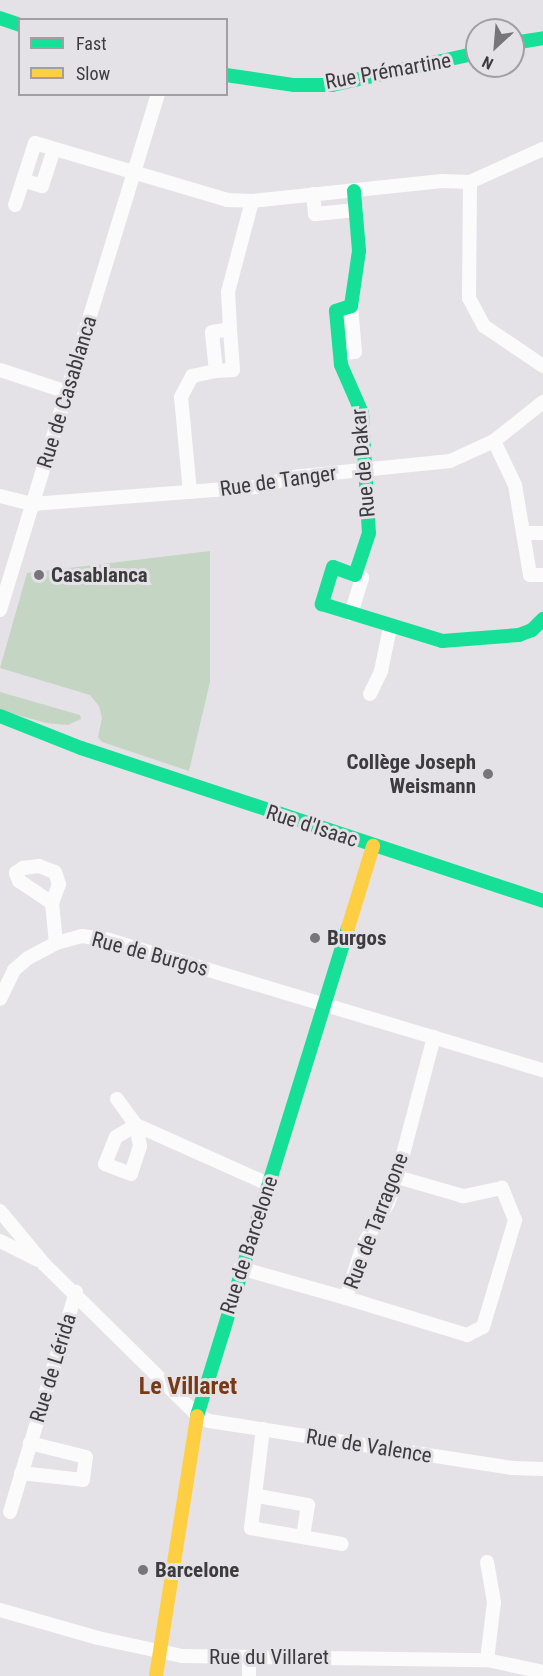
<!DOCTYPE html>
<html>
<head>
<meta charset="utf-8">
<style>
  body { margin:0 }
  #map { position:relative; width:543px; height:1676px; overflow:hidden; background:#e4e2e6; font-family:"Roboto Condensed",sans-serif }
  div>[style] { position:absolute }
  .green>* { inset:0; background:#c5d5c4 }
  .street>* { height:14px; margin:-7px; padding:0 7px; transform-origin:7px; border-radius:7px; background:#fbfbfb }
  .fast>* { height:14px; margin:-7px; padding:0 7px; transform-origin:7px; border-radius:7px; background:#16e098 }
  .slow>* { height:14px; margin:-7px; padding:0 7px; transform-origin:7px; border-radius:7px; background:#ffcf43 }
  .dots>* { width:16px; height:16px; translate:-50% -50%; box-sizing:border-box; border:3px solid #e4e1e7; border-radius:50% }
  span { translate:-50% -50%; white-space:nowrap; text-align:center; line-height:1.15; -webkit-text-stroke:6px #e4e1e7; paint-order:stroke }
  .street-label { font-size:21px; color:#3c3b3e }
  .poi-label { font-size:21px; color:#3c3b3e; font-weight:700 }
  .left { translate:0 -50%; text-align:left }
  .right { translate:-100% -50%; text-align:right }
  .quarter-label { font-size:24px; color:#783915; font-weight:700 }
  .legend { position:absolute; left:18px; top:18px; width:210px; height:78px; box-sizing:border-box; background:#e4e1e7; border:2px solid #a19fa3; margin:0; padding:8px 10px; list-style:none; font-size:18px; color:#3c3b3e }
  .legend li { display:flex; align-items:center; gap:12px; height:30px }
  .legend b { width:30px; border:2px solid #a19fa3 }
  .north { position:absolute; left:465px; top:18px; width:60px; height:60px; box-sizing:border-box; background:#e4e1e7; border:2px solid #a19fa3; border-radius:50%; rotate:206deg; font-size:16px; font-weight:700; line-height:24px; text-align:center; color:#3c3b3e }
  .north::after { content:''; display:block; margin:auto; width:21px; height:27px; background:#777579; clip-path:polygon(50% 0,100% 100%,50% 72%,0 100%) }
</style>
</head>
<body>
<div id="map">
  <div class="green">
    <i style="clip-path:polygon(210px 551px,210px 682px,189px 771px,102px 742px,98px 737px,102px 718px,99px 706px,90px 695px,0 668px,27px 573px)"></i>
    <i style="clip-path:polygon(0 692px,80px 715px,81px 719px,68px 725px,46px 723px,0 710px)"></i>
  </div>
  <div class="street">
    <i style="left:543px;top:149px;width:80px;rotate:155.7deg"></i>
    <i style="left:470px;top:182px;width:116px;rotate:90.5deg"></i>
    <i style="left:469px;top:298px;width:32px;rotate:62deg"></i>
    <i style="left:484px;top:326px;width:71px;rotate:34.1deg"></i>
    <i style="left:23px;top:180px;width:20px;rotate:18deg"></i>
    <i style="left:42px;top:186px;width:38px;rotate:-72deg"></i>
    <i style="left:313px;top:194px;width:20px;rotate:84deg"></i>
    <i style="left:315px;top:214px;width:42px;rotate:-5.4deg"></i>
    <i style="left:15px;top:205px;width:65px;rotate:-72.1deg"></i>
    <i style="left:35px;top:143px;width:200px;rotate:16.5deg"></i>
    <i style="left:227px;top:200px;width:25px;rotate:2deg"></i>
    <i style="left:252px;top:201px;width:191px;rotate:-6deg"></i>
    <i style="left:442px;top:181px;width:28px;rotate:2deg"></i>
    <i style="left:340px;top:353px;width:15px;rotate:-4deg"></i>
    <i style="left:355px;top:352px;width:46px;rotate:-95deg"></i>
    <i style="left:0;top:370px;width:71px;rotate:18.2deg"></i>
    <i style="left:216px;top:371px;width:17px;rotate:-3deg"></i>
    <i style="left:233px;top:370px;width:41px;rotate:-94.2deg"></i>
    <i style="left:494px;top:441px;width:49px;rotate:64.5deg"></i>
    <i style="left:515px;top:485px;width:91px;rotate:80.5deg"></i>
    <i style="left:530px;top:575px;width:13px"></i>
    <i style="left:190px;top:492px;width:95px;rotate:-95.4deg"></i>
    <i style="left:181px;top:397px;width:24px;rotate:-62deg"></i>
    <i style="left:192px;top:376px;width:25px;rotate:-12deg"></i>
    <i style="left:216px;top:371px;width:39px;rotate:-96deg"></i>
    <i style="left:212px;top:332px;width:18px;rotate:-9deg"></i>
    <i style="left:230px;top:329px;width:37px;rotate:-93deg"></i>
    <i style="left:228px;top:292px;width:94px;rotate:-75.2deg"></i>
    <i style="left:0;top:496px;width:33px;rotate:14deg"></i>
    <i style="left:32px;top:504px;width:185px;rotate:-4.4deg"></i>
    <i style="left:216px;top:490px;width:40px;rotate:-4.3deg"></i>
    <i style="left:256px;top:487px;width:38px;rotate:-15deg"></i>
    <i style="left:293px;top:477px;width:158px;rotate:-5.8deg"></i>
    <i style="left:450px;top:461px;width:48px;rotate:-24.4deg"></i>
    <i style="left:494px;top:441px;width:63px;rotate:-38.5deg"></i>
    <i style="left:523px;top:533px;width:20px"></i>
    <i style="left:0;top:610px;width:540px;rotate:-72.98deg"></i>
    <i style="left:351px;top:614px;width:38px;rotate:-73deg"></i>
    <i style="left:362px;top:578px;width:8px;rotate:-157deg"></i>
    <i style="left:370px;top:694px;width:25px;rotate:-64deg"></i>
    <i style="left:381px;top:671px;width:44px;rotate:-78.2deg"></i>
    <i style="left:52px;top:903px;width:40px;rotate:-146deg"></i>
    <i style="left:19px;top:881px;width:9px;rotate:-111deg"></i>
    <i style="left:16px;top:873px;width:9px;rotate:-36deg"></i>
    <i style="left:23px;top:868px;width:16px;rotate:-7deg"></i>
    <i style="left:39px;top:866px;width:17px;rotate:21deg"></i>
    <i style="left:55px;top:872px;width:13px;rotate:72deg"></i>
    <i style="left:59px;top:884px;width:20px;rotate:110deg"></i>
    <i style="left:52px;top:903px;width:40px;rotate:84.3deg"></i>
    <i style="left:0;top:999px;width:32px;rotate:-64deg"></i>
    <i style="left:14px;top:970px;width:18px;rotate:-41deg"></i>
    <i style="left:28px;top:958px;width:32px;rotate:-28deg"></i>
    <i style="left:56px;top:943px;width:27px;rotate:-15deg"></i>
    <i style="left:82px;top:936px;width:27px;rotate:8deg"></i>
    <i style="left:109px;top:940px;width:453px;rotate:16.7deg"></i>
    <i style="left:117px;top:1099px;width:32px;rotate:54deg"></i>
    <i style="left:136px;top:1125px;width:145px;rotate:24.1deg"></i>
    <i style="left:136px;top:1125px;width:21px;rotate:79deg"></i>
    <i style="left:140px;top:1146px;width:29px;rotate:108deg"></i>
    <i style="left:131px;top:1174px;width:28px;rotate:-159deg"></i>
    <i style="left:105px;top:1164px;width:29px;rotate:-68deg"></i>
    <i style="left:116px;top:1137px;width:23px;rotate:-31deg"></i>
    <i style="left:0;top:1211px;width:69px;rotate:50.3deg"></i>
    <i style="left:44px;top:1264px;width:215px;rotate:44.6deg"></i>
    <i style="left:197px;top:1415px;width:13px;rotate:27deg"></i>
    <i style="left:209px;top:1421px;width:307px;rotate:8.8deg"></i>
    <i style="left:512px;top:1468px;width:31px;rotate:2deg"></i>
    <i style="left:0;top:1241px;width:42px;rotate:26.6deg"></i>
    <i style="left:240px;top:1268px;width:110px;rotate:15.8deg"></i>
    <i style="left:346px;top:1298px;width:56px;rotate:-72.2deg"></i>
    <i style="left:363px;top:1245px;width:49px;rotate:-59.2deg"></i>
    <i style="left:388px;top:1203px;width:28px;rotate:-71deg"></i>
    <i style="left:397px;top:1177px;width:145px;rotate:-75.2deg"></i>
    <i style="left:346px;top:1298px;width:127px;rotate:17deg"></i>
    <i style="left:467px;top:1335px;width:18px;rotate:-27deg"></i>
    <i style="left:483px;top:1327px;width:112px;rotate:-73.3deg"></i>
    <i style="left:515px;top:1220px;width:35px;rotate:-112deg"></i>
    <i style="left:502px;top:1188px;width:40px;rotate:168deg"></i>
    <i style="left:463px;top:1196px;width:69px;rotate:-163.9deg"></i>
    <i style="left:263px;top:1429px;width:100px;rotate:96.9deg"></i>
    <i style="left:251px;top:1528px;width:92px;rotate:10deg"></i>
    <i style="left:21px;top:1473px;width:62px;rotate:6.4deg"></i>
    <i style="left:83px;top:1480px;width:23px;rotate:-83deg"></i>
    <i style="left:86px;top:1457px;width:58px;rotate:-166deg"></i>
    <i style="left:258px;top:1496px;width:51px;rotate:10.2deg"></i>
    <i style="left:308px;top:1505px;width:32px;rotate:99deg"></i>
    <i style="left:10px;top:1512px;width:230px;rotate:-73.3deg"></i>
    <i style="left:487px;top:1562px;width:41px;rotate:80.1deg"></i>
    <i style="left:494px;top:1602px;width:58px;rotate:96.9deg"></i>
    <i style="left:0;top:1610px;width:102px;rotate:15.9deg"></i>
    <i style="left:98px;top:1638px;width:86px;rotate:12.1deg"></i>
    <i style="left:182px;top:1656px;width:305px;rotate:0.8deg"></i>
    <i style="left:487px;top:1660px;width:57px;rotate:12.1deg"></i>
    <i style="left:249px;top:1676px;width:18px;rotate:-90deg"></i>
  </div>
  <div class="fast">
    <i style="left:0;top:18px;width:21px;rotate:19deg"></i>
    <i style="left:513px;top:43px;width:30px;rotate:-9deg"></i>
    <i style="left:226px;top:75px;width:69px;rotate:8.4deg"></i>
    <i style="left:294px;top:85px;width:38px"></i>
    <i style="left:332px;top:85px;width:148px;rotate:-12.4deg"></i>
    <i style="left:354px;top:191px;width:60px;rotate:85.2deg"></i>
    <i style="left:359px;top:251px;width:56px;rotate:98.3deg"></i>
    <i style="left:351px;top:306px;width:16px;rotate:162deg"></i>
    <i style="left:336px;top:311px;width:54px;rotate:84.7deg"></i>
    <i style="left:341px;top:365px;width:52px;rotate:66.4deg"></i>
    <i style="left:362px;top:413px;width:120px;rotate:86.7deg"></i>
    <i style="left:369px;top:533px;width:44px;rotate:108.4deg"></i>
    <i style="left:355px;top:575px;width:23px;rotate:-160deg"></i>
    <i style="left:333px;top:567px;width:39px;rotate:107deg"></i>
    <i style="left:322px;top:604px;width:126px;rotate:17.1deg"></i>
    <i style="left:442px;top:641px;width:77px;rotate:-4.5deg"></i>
    <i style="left:519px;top:635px;width:14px;rotate:-21deg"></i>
    <i style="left:532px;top:630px;width:16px;rotate:-45deg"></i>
    <i style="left:0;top:716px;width:87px;rotate:21.6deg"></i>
    <i style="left:81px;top:748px;width:487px;rotate:18.3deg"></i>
    <i style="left:197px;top:1416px;width:511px;rotate:-72.81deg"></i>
  </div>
  <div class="slow">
    <i style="left:348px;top:928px;width:86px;rotate:-73deg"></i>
    <i style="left:156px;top:1676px;width:263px;rotate:-81deg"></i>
  </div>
  <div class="dots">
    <i style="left:39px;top:575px;background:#777579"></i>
    <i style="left:488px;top:774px;background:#777579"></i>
    <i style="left:315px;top:938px;background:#777579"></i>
    <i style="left:143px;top:1570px;background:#777579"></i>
  </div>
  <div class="street-label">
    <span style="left:388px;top:71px;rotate:-10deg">Rue Prémartine</span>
    <span style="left:67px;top:392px;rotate:-73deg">Rue de Casablanca</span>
    <span style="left:363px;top:463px;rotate:-95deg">Rue de Dakar</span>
    <span style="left:278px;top:481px;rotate:-8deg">Rue de Tanger</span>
    <span style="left:312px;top:826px;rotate:18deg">Rue d'Isaac</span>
    <span style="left:150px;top:954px;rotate:15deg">Rue de Burgos</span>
    <span style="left:376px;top:1221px;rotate:-69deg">Rue de Tarragone</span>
    <span style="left:249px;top:1245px;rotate:-72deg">Rue de Barcelone</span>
    <span style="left:53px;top:1368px;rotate:-73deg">Rue de Lérida</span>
    <span style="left:369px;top:1446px;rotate:9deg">Rue de Valence</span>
    <span style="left:269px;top:1657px">Rue du Villaret</span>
  </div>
  <div class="poi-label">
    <span class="left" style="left:51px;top:575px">Casablanca</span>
    <span class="right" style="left:476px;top:774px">Collège Joseph<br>Weismann</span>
    <span class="left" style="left:327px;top:938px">Burgos</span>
    <span class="left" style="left:155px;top:1570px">Barcelone</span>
  </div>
  <div class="quarter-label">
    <span style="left:188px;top:1387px">Le Villaret</span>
  </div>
  <ul class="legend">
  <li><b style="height:8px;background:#16e098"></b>Fast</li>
  <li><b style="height:8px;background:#ffcf43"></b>Slow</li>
  </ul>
  <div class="north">N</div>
</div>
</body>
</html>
